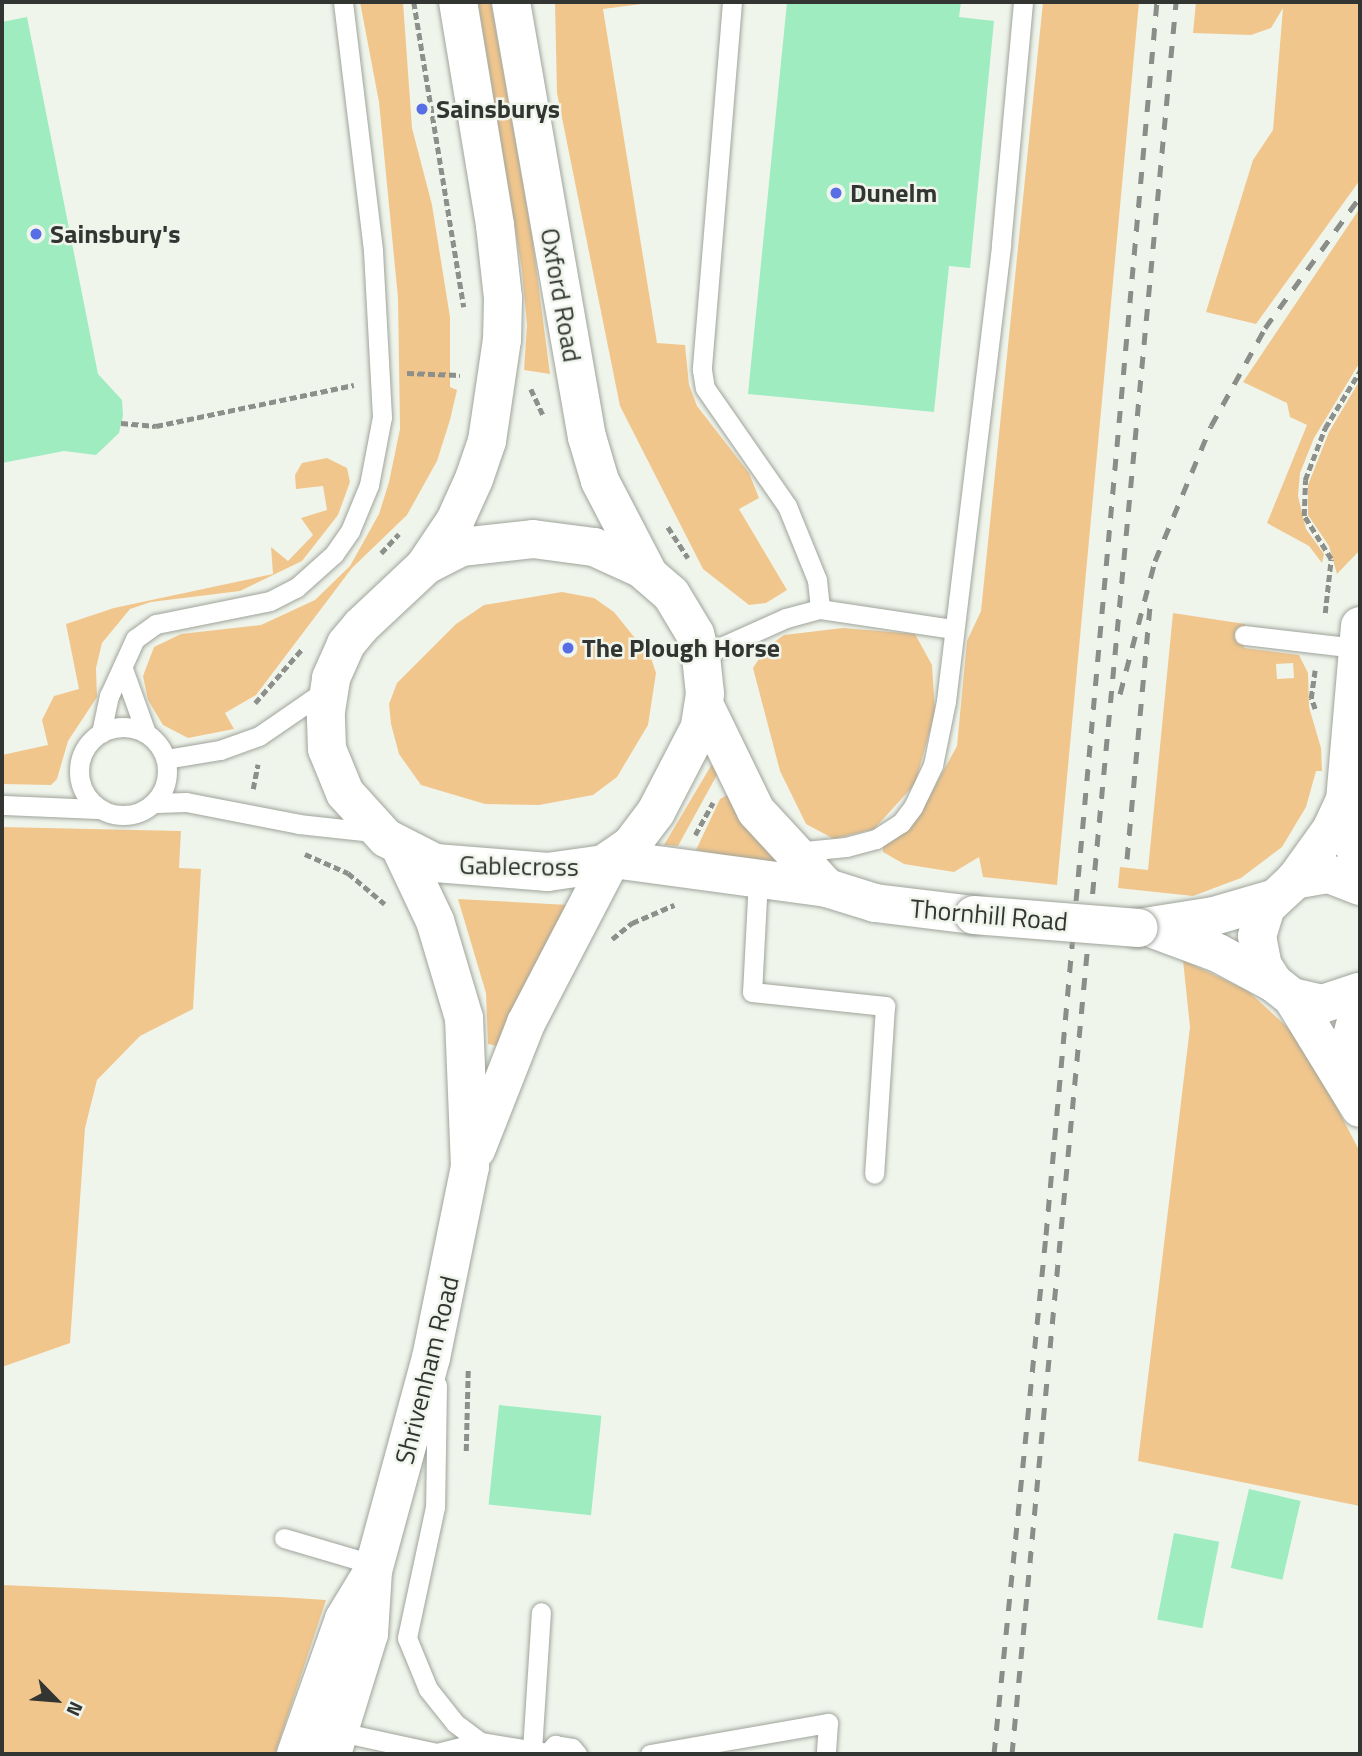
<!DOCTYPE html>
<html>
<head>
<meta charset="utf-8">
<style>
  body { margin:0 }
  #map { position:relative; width:1362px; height:1756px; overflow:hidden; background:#f0f5ec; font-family:"Titillium Web",sans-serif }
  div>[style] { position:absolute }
  .green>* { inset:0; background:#f1c68d }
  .building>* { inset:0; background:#9fecc1; transform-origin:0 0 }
  .path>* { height:4.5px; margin-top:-2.25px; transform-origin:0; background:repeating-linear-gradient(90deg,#8c8f8a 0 7px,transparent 0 10.5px) }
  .roads { filter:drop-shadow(0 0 2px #9fa49b) drop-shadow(0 0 2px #9fa49b) }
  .lane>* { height:19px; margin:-9.5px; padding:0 9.5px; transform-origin:9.5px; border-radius:9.5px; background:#fff }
  .lane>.ring { margin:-9.5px; padding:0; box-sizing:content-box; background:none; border:19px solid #fff; border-radius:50% }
  .street>* { height:38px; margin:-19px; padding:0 19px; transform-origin:19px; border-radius:19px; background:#fff }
  .secondary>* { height:38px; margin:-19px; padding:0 19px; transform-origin:19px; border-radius:19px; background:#fff }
  .highway>* { height:38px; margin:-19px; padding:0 19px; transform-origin:19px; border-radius:19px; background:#fff }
  .rail>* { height:5px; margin-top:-2.5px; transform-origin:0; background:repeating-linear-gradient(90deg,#8b8e88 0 12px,transparent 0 24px) }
  .bridges { filter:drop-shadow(0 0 2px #9fa49b) drop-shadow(0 0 2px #9fa49b) }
  .secondary-bridge>* { height:38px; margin:-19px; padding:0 19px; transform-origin:19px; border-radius:19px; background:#fff }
  .dots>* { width:19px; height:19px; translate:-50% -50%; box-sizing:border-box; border:4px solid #f0f5ec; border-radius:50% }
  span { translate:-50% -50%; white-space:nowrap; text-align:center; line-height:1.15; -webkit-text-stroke:5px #f0f5ec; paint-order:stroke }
  .poi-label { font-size:26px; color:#333532; font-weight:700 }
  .left { translate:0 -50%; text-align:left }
  .street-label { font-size:26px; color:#333532 }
  .frame { position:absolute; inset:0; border:4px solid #333532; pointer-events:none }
  .north { position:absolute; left:21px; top:1665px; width:70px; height:70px; -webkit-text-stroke:5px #f0f5ec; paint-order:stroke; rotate:115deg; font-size:19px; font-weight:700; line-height:28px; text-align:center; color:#333532 }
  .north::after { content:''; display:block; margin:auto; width:24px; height:32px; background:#333532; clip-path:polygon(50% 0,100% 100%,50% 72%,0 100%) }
</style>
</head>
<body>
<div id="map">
  <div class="green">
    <i style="clip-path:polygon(360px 2px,403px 2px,412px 128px,432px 205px,450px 317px,450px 387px,457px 390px,450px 420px,437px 461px,407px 515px,352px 568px,256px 695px,225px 713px,234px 729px,188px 738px,163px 725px,148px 700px,143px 676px,154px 647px,181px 634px,261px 625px,315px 600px,350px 566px,379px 514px,389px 482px,400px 429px,398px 298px,379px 102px)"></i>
    <i style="clip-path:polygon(478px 2px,491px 2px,532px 236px,550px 374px,524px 370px,527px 325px,522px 270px)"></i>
    <i style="clip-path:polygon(555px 2px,657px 2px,603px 9px,657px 343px,685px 345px,689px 385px,697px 406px,749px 473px,759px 498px,739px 509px,787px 590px,766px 603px,749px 605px,703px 569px,620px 406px,557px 93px)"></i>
    <i style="clip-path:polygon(1043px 2px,1139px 2px,1057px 885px,983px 877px,979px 857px,954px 872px,904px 864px,883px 852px,883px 832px,888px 824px,928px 799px,957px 746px,967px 641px,981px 611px)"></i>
    <i style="clip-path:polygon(1196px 2px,1360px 2px,1360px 180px,1256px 324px,1206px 312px,1253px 160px,1273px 130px,1283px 8px,1271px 28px,1251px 35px,1193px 33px)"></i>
    <i style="clip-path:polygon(1360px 208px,1360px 362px,1314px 438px,1300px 473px,1298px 496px,1306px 529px,1324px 554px,1322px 563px,1309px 546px,1267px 523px,1307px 425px,1290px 417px,1287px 403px,1243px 382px)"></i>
    <i style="clip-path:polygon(1360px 380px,1360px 550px,1337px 574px,1329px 546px,1308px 515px,1308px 485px,1329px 432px)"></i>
    <i style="clip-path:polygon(327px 458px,347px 468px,350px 482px,338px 515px,302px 561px,240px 591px,151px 602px,130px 609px,102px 643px,96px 668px,97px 697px,68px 741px,57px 779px,51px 785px,2px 784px,2px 755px,48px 745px,42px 720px,54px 696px,79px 689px,66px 624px,114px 608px,273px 574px,271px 547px,288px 561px,313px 535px,301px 518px,327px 510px,323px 486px,296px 489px,295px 475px,302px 463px)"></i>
    <i style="clip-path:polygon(562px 592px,594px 598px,614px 612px,651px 658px,656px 673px,648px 725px,617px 777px,593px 795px,539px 805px,485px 804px,421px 785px,399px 754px,391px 724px,389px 704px,397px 683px,456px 624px,484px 605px)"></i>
    <i style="clip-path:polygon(evenodd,1173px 613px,1245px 624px,1244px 648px,1299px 655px,1308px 673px,1309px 707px,1321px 748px,1322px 771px,1316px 771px,1306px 807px,1282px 847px,1241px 878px,1193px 896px,1118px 888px,1120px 867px,1148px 870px,1173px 613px,1293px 663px,1294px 678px,1277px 679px,1276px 664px,1293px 663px)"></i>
    <i style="clip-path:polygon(843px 628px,915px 634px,932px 665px,935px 712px,915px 784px,874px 829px,834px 839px,806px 824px,780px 771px,753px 668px,766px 648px,784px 635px)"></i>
    <i style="clip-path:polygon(712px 764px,718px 773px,678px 846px,664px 845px)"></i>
    <i style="clip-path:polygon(727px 795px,785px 862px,761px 862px,696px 850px,720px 799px)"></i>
    <i style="clip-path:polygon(2px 827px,181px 831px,179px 868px,201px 869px,193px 1009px,140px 1036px,97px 1080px,85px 1128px,70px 1343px,2px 1367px)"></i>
    <i style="clip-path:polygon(458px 899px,569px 905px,498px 1046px,488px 1044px,486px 993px)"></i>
    <i style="clip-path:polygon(1183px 960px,1248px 991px,1286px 1026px,1306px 1048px,1360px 1152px,1360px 1506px,1138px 1461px,1190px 1027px)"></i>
    <i style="clip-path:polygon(2px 1585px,280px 1597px,326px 1600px,275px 1754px,2px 1754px)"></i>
  </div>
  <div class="building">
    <i style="clip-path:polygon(787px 2px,961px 2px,959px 17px,994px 21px,970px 268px,949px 266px,934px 412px,748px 394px)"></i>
    <i style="clip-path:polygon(27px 17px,98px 374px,122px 400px,123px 416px,119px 433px,96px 455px,64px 451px,2px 463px,2px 22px)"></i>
    <i style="left:499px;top:1405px;width:103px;height:100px;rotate:6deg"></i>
    <i style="left:1249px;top:1489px;width:53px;height:81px;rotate:13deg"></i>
    <i style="left:1174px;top:1533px;width:46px;height:88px;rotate:11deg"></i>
  </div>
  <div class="path">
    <i style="left:414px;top:2px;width:309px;rotate:80.7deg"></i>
    <i style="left:407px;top:373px;width:53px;rotate:2.2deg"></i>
    <i style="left:531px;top:389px;width:31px;rotate:65deg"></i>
    <i style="left:121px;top:423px;width:35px;rotate:5deg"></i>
    <i style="left:156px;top:426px;width:202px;rotate:-11.7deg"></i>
    <i style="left:668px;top:527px;width:37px;rotate:57deg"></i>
    <i style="left:381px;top:553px;width:26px;rotate:-47deg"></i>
    <i style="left:1325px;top:613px;width:54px;rotate:-83.7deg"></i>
    <i style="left:1331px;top:559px;width:51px;rotate:-122.1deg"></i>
    <i style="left:1304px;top:516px;width:36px;rotate:-88deg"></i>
    <i style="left:1305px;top:480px;width:56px;rotate:-69deg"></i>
    <i style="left:1325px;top:428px;width:67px;rotate:-58.4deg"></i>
    <i style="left:255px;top:703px;width:72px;rotate:-49deg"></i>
    <i style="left:1315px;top:709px;width:12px;rotate:-110deg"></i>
    <i style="left:1311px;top:698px;width:28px;rotate:-82deg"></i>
    <i style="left:253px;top:789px;width:25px;rotate:-79deg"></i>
    <i style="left:695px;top:835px;width:37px;rotate:-61deg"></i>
    <i style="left:305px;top:854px;width:47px;rotate:23.8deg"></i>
    <i style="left:348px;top:873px;width:48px;rotate:40deg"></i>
    <i style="left:612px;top:939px;width:26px;rotate:-39deg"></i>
    <i style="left:632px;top:923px;width:46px;rotate:-23.2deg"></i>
    <i style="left:466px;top:1451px;width:83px;rotate:-88.6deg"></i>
  </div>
  <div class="roads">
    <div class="lane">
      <i style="left:732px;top:2px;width:369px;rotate:94.7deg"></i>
      <i style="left:702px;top:370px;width:18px;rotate:81deg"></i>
      <i style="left:705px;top:388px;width:144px;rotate:55.2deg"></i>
      <i style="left:787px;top:506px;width:80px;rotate:67.9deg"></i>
      <i style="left:817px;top:580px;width:29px;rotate:84deg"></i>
      <i style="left:1244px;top:635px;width:114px;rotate:6.6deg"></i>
      <i style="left:701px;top:656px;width:93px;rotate:-24.1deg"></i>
      <i style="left:786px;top:618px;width:35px;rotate:-15deg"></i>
      <i style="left:820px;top:609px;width:134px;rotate:8.6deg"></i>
      <i style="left:123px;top:669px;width:68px;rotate:70.2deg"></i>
      <i class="ring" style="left:79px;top:727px;width:69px;height:69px"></i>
      <i style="left:101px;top:733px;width:38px;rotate:-78deg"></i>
      <i style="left:109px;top:696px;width:63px;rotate:-65.5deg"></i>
      <i style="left:135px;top:639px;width:26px;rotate:-36deg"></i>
      <i style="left:156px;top:624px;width:116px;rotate:-11.4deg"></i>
      <i style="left:270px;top:601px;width:29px;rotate:-27deg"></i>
      <i style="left:296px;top:588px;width:51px;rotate:-41.8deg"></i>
      <i style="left:334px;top:554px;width:28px;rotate:-55deg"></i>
      <i style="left:350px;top:531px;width:50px;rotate:-67.6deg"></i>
      <i style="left:369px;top:485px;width:69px;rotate:-79.2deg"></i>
      <i style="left:382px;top:417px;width:167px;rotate:-93.1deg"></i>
      <i style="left:373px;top:250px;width:250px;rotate:-96.9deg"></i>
      <i style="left:166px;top:759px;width:55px;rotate:-9.5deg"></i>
      <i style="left:220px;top:750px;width:41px;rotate:-19.7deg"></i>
      <i style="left:259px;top:736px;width:81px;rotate:-34.5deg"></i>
      <i style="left:156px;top:803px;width:30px;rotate:-2deg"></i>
      <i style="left:186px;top:802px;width:115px;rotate:11deg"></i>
      <i style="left:299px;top:824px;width:81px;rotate:6.3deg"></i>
      <i style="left:2px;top:805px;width:97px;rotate:2.4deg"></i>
      <i style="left:795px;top:852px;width:51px;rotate:-5.6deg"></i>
      <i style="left:846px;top:847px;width:31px;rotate:-15deg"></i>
      <i style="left:876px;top:839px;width:30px;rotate:-33deg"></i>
      <i style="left:901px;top:823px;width:20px;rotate:-53deg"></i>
      <i style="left:913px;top:807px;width:47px;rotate:-64.5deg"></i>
      <i style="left:933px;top:765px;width:65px;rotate:-78.5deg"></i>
      <i style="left:946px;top:701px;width:460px;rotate:-83.1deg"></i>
      <i style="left:1001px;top:244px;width:243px;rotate:-84.8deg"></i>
      <i style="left:758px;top:879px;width:113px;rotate:93deg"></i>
      <i style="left:752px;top:992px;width:134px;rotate:6deg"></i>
      <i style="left:885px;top:1006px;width:168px;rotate:93.7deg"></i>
      <i style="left:437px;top:1385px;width:122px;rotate:90.9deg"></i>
      <i style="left:435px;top:1507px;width:134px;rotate:102.1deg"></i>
      <i style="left:407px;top:1638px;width:55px;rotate:67.6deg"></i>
      <i style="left:428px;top:1689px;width:43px;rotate:51.5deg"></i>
      <i style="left:455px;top:1723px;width:31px;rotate:37deg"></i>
      <i style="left:284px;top:1538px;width:95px;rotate:16.5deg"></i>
      <i style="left:340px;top:1732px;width:99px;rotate:12.2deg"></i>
      <i style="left:437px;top:1753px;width:44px;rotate:-14.3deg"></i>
      <i style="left:480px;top:1742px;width:69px;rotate:9.2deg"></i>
      <i style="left:532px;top:1750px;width:138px;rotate:-86.3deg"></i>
      <i style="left:548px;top:1753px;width:11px;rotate:-49deg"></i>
      <i style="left:555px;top:1745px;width:17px;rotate:10deg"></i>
      <i style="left:572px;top:1748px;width:8px;rotate:50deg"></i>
      <i style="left:650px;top:1754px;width:181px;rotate:-9.9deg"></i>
      <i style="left:828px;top:1723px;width:31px;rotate:94deg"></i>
    </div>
    <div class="street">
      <i style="left:1360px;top:626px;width:175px;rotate:94.9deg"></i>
      <i style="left:1345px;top:800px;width:73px;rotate:78.1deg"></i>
      <i style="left:1295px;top:880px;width:62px;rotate:-54.2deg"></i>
      <i style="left:1331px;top:830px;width:33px;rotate:-65deg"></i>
    </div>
    <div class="secondary">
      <i style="left:704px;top:704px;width:119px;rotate:64.1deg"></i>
      <i style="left:756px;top:811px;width:105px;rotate:47.3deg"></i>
      <i style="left:613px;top:859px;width:216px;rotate:7.7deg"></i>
      <i style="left:827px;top:888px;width:50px;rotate:17.4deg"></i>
      <i style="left:875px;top:903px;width:100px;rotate:6.9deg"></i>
      <i style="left:1360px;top:886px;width:34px;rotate:-159deg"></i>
      <i style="left:1328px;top:874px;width:34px;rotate:170deg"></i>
      <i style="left:1295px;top:880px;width:40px;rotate:137deg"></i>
      <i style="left:1266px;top:907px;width:30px;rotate:107deg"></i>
      <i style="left:1257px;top:936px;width:31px;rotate:79deg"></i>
      <i style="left:1263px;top:966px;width:20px;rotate:57deg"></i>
      <i style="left:1274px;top:983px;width:23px;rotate:38deg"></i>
      <i style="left:1292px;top:997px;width:31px;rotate:13deg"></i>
      <i style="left:1322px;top:1004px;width:40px;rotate:-18deg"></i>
      <i style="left:1138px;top:928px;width:77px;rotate:-9deg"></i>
      <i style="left:1214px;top:916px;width:60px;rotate:-16.3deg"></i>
      <i style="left:1153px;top:929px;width:69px;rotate:20.3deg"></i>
      <i style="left:1218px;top:953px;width:64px;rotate:28.2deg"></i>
      <i style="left:1292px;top:997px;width:130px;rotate:58.5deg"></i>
      <i style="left:1355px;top:1087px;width:47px;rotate:-94.9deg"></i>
      <i style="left:1351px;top:1040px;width:34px;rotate:-75deg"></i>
    </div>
    <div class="highway">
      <i style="left:511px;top:2px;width:442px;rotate:80.1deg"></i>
      <i style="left:587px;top:437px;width:46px;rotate:73.5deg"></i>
      <i style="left:600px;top:481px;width:106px;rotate:62.5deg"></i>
      <i style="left:533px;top:539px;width:62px;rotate:7.5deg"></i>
      <i style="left:594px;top:547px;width:53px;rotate:24.6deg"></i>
      <i style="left:642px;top:569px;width:38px;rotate:41deg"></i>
      <i style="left:671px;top:594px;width:47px;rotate:59deg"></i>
      <i style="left:695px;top:634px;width:23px;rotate:75deg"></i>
      <i style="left:701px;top:656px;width:38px;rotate:84deg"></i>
      <i style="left:705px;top:694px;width:33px;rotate:99deg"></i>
      <i style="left:700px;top:727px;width:96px;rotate:117.4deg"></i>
      <i style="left:656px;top:812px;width:41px;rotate:127.1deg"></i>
      <i style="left:631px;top:845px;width:33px;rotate:145deg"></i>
      <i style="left:604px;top:864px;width:57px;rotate:171.9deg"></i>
      <i style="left:548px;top:872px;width:113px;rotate:-175.4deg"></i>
      <i style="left:435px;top:863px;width:55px;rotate:-153deg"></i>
      <i style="left:386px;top:838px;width:61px;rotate:-132.3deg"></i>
      <i style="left:345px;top:793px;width:48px;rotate:-112.2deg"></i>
      <i style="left:327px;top:749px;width:38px;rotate:-92deg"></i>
      <i style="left:326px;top:711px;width:33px;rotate:-81deg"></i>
      <i style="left:331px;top:678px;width:37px;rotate:-66deg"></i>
      <i style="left:346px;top:644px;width:23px;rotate:-50deg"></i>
      <i style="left:361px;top:626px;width:89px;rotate:-43.2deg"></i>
      <i style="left:426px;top:565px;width:39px;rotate:-27deg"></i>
      <i style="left:461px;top:547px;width:72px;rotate:-6.3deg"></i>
      <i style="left:426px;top:564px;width:52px;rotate:-56deg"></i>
      <i style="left:455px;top:521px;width:46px;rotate:-65.7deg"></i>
      <i style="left:474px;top:479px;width:40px;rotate:-71.1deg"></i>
      <i style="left:487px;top:441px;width:102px;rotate:-81.6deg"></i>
      <i style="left:502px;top:340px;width:42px;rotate:-88.6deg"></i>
      <i style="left:503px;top:298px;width:73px;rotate:-96.3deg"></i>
      <i style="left:495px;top:225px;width:226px;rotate:-99.4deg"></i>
      <i style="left:476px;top:1150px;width:136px;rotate:-68.5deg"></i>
      <i style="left:526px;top:1023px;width:184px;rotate:-62.5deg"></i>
      <i style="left:296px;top:1754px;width:143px;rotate:-70.4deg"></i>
      <i style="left:344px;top:1619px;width:50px;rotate:-58.8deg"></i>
      <i style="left:332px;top:1754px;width:126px;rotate:-72.9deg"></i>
      <i style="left:369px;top:1634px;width:63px;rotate:-86.4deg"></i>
      <i style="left:373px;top:1571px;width:221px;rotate:-74.8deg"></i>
      <i style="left:431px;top:1358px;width:195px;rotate:-78.5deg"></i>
      <i style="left:470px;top:1167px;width:149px;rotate:-92.3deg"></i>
      <i style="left:464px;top:1018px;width:101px;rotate:-106.6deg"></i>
      <i style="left:435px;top:921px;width:82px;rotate:-115.3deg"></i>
    </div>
  </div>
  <div class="rail">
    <i style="left:1120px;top:694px;width:138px;rotate:-75.3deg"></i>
    <i style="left:1155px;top:561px;width:146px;rotate:-67.5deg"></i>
    <i style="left:1211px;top:426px;width:112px;rotate:-61.1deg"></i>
    <i style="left:1265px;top:328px;width:162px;rotate:-54.1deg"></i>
    <i style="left:1127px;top:859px;width:255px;rotate:-84.8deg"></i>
    <i style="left:994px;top:1754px;width:522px;rotate:-84.28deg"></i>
    <i style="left:1046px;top:1235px;width:1238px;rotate:-84.86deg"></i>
    <i style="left:1012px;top:1754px;width:1760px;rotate:-84.65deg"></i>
  </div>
  <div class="bridges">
    <div class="secondary-bridge">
      <i style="left:974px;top:915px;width:165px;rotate:4.5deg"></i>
    </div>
  </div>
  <div class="dots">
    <i style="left:422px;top:109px;background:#576ee4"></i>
    <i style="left:836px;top:193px;background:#576ee4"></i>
    <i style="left:36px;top:234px;background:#576ee4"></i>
    <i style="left:568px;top:648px;background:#576ee4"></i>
  </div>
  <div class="poi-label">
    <span class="left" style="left:436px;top:109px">Sainsburys</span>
    <span class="left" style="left:850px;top:193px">Dunelm</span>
    <span class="left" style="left:50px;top:234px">Sainsbury's</span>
    <span class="left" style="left:582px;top:648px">The Plough Horse</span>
  </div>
  <div class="street-label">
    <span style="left:561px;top:295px;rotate:80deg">Oxford Road</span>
    <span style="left:519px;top:866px;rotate:1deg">Gablecross</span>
    <span style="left:989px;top:915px;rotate:5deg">Thornhill Road</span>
    <span style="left:427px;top:1370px;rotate:-76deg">Shrivenham Road</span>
  </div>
  <div class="frame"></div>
  <div class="north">N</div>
</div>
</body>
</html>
